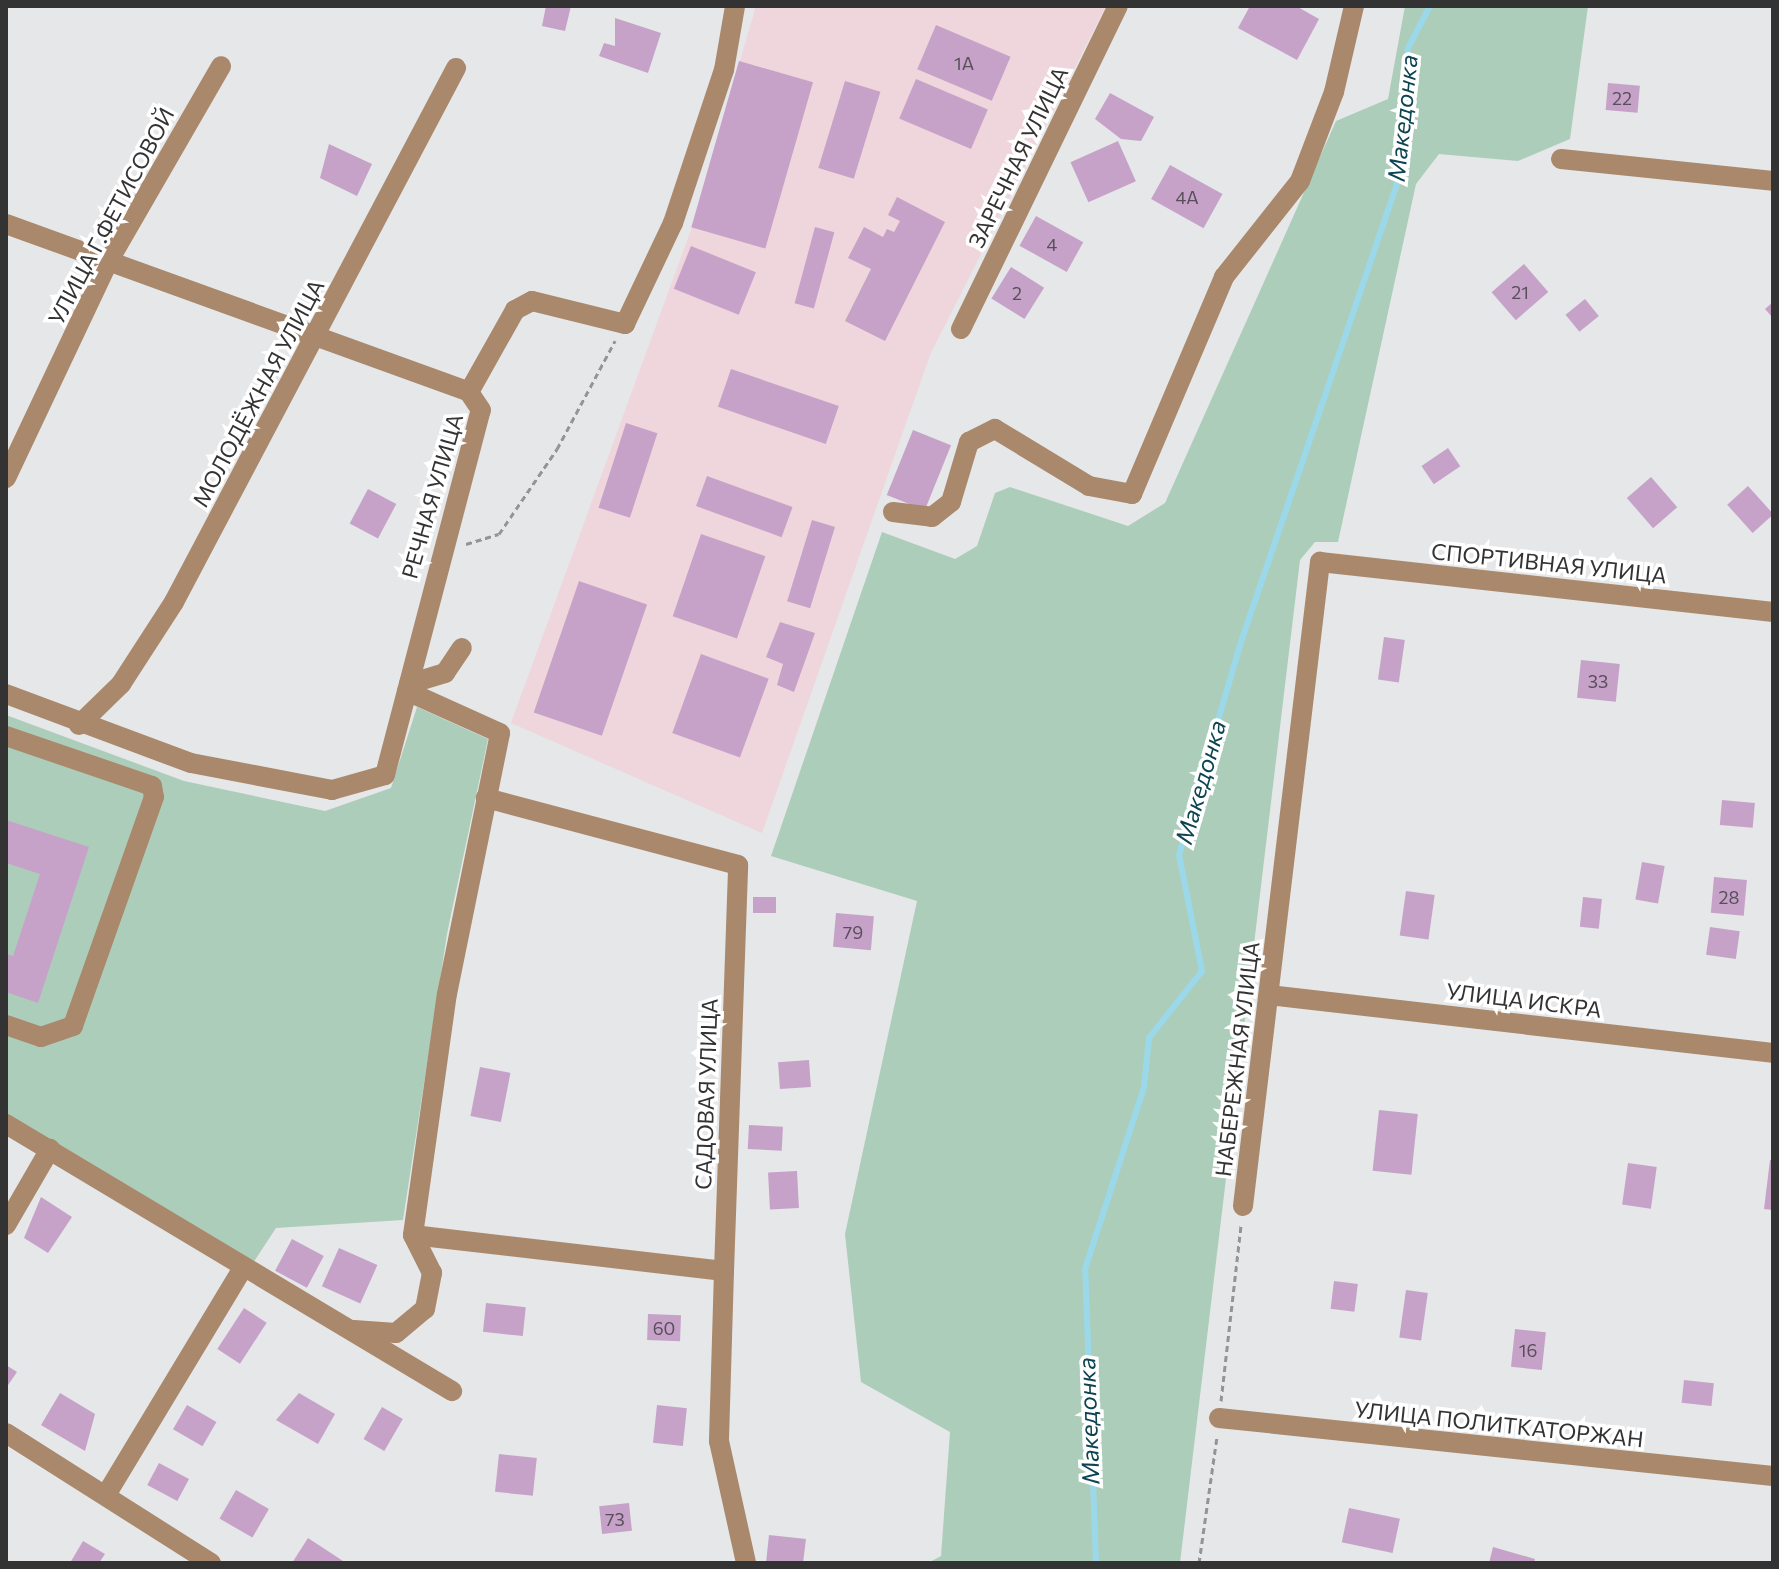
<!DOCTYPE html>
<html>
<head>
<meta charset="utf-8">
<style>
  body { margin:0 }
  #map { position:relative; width:1779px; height:1569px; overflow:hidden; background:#e5e7e9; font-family:Commissioner,sans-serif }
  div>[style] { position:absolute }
  .industrial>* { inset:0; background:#efd5dc }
  .green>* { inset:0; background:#adcdbb }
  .stream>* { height:6px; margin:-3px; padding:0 3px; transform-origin:3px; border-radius:3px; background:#9bd9ea }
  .building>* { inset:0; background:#c6a2c9; transform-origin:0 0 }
  .path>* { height:3px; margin-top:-1.5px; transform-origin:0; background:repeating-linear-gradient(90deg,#939495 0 6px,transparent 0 10px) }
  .minor>* { height:20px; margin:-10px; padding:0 10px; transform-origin:10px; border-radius:10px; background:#a9886c }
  span { translate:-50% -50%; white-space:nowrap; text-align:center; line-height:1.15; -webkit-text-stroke:7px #fff; paint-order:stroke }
  .number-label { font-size:18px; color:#584f59 }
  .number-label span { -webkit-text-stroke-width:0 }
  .street-label { font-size:22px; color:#333334 }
  .water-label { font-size:24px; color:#0c4451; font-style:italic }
  .frame { position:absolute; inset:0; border:8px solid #333334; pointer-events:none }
</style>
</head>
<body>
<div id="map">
  <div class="industrial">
    <i style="clip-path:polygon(756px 6px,1106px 6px,930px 355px,762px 833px,511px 723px,692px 227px)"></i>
  </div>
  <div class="green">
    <i style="clip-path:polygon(1405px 6px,1588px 6px,1570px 139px,1518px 161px,1439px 154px,1416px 184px,1338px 542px,1315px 542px,1300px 560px,1180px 1563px,928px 1563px,941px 1556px,950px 1432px,861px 1382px,845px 1234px,917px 901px,771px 856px,882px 532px,955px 559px,977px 546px,995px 493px,1010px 487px,1128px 526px,1165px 503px,1336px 121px,1388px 99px)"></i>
    <i style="clip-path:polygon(417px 707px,488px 739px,447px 934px,403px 1220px,276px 1228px,253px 1263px,6px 1116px,6px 715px,184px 781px,325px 811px,391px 788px)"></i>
  </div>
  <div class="stream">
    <i style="left:1096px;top:1563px;width:294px;rotate:-92.1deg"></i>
    <i style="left:1085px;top:1269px;width:191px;rotate:-72deg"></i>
    <i style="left:1144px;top:1087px;width:49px;rotate:-84.2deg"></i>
    <i style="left:1149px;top:1038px;width:85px;rotate:-51.7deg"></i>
    <i style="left:1202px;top:971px;width:118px;rotate:-101.2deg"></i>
    <i style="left:1179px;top:855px;width:216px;rotate:-73.8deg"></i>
    <i style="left:1239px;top:648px;width:490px;rotate:-71.2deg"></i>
    <i style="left:1397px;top:184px;width:136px;rotate:-85.4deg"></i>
    <i style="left:1408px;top:48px;width:47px;rotate:-62.4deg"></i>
  </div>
  <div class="building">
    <i style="clip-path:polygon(546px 6px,571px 6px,565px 31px,542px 26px)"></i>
    <i style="clip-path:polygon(1250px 6px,1296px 6px,1319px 19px,1297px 60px,1238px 28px)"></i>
    <i style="clip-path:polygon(615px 18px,661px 33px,648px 73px,599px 56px,604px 43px,615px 46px)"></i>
    <i style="left:936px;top:25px;width:81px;height:48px;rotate:23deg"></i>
    <i style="left:739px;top:61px;width:77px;height:173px;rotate:16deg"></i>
    <i style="left:916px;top:79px;width:78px;height:43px;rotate:23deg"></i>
    <i style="left:845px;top:81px;width:37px;height:91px;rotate:17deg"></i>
    <i style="left:1608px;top:83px;width:32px;height:27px;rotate:5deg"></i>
    <i style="clip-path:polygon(1110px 93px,1154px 117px,1141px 141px,1121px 139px,1095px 119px)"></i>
    <i style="left:1118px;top:141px;width:44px;height:52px;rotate:66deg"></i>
    <i style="clip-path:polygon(329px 144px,372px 164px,357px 196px,320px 178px)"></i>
    <i style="left:1170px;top:165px;width:60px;height:39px;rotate:29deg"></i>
    <i style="clip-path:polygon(897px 197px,945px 222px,885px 341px,845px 321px,871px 269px,848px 258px,864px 227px,883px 237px,887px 229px,894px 232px,900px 221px,888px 215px)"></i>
    <i style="left:1036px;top:216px;width:54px;height:34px;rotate:29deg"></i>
    <i style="left:815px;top:227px;width:20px;height:79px;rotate:15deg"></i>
    <i style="left:691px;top:246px;width:70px;height:46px;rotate:22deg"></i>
    <i style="left:1524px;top:264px;width:37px;height:43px;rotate:49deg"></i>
    <i style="left:1011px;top:267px;width:39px;height:37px;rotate:32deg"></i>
    <i style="left:1585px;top:299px;width:22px;height:25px;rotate:51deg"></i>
    <i style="clip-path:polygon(1773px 302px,1773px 318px,1765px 309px)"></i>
    <i style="left:731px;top:369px;width:114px;height:40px;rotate:19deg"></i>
    <i style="left:626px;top:423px;width:33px;height:89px;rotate:18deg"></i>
    <i style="left:913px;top:430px;width:41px;height:70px;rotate:22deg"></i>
    <i style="left:1448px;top:448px;width:22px;height:32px;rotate:56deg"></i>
    <i style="left:707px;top:476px;width:91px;height:32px;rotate:20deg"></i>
    <i style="left:1651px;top:477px;width:40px;height:32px;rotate:49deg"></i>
    <i style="left:1748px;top:486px;width:38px;height:28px;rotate:48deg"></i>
    <i style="left:368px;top:489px;width:32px;height:39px;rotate:28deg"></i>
    <i style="left:812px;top:520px;width:24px;height:85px;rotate:17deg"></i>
    <i style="left:701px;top:534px;width:68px;height:87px;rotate:19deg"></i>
    <i style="left:579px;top:581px;width:72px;height:139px;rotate:19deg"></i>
    <i style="clip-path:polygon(780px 622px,815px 633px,794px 692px,777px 685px,783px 664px,766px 657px)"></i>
    <i style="left:1384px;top:637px;width:21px;height:43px;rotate:8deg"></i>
    <i style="left:701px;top:654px;width:72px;height:84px;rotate:20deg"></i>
    <i style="left:1581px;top:660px;width:39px;height:38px;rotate:6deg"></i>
    <i style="left:1722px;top:800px;width:33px;height:25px;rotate:5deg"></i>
    <i style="clip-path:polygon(6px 820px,89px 847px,38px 1003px,6px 992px,6px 954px,13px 956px,40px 874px,6px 863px)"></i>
    <i style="left:1642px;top:862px;width:23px;height:38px;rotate:10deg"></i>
    <i style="left:1714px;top:877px;width:33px;height:36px;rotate:5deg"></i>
    <i style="left:1406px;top:891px;width:29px;height:45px;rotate:8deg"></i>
    <i style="left:753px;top:897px;width:23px;height:16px"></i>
    <i style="left:1583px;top:897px;width:19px;height:30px;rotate:6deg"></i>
    <i style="left:836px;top:913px;width:38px;height:34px;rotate:5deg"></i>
    <i style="left:1710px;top:927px;width:30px;height:28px;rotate:8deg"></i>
    <i style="left:809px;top:1060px;width:27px;height:31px;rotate:86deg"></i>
    <i style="left:480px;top:1067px;width:31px;height:50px;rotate:11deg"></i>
    <i style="left:1379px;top:1110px;width:39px;height:61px;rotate:6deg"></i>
    <i style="left:749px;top:1125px;width:34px;height:24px;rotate:3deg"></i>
    <i style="clip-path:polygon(1770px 1160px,1773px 1160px,1773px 1210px,1764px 1209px)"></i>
    <i style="left:1628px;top:1163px;width:29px;height:42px;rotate:8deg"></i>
    <i style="left:797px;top:1171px;width:37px;height:29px;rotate:87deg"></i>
    <i style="clip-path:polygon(41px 1197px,72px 1217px,48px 1253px,24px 1238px)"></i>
    <i style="left:292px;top:1239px;width:36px;height:36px;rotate:28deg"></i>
    <i style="left:339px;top:1248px;width:42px;height:42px;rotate:24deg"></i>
    <i style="left:1334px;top:1281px;width:24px;height:28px;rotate:7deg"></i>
    <i style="left:1406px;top:1290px;width:22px;height:48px;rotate:8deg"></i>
    <i style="left:486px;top:1303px;width:40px;height:29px;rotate:6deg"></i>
    <i style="left:244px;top:1308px;width:27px;height:49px;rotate:33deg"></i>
    <i style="left:648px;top:1314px;width:33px;height:26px;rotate:2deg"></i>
    <i style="left:1515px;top:1329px;width:31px;height:38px;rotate:6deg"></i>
    <i style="clip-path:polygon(6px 1365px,17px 1372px,6px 1388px)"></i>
    <i style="left:1684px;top:1380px;width:30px;height:23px;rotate:6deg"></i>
    <i style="clip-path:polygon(60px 1393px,95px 1414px,85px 1451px,41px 1425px)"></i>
    <i style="clip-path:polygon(299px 1393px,335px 1414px,318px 1444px,276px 1420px)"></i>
    <i style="left:187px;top:1405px;width:34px;height:28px;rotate:30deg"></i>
    <i style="left:657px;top:1405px;width:30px;height:38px;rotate:6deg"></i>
    <i style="left:382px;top:1407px;width:24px;height:37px;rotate:30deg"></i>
    <i style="left:499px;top:1454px;width:38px;height:38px;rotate:6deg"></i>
    <i style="left:159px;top:1463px;width:34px;height:25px;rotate:28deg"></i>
    <i style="left:236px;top:1490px;width:38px;height:33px;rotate:30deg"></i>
    <i style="left:629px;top:1503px;width:28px;height:30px;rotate:84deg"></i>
    <i style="left:1349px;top:1508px;width:52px;height:35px;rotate:12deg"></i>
    <i style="clip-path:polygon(769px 1535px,806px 1539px,803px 1563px,766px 1563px)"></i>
    <i style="clip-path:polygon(308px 1538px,343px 1561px,342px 1563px,292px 1563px)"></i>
    <i style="clip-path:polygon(83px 1541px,105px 1554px,99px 1563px,70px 1563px)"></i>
    <i style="clip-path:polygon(1493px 1547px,1535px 1559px,1534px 1563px,1489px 1563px)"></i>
  </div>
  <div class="path">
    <i style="left:466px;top:544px;width:34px;rotate:-17deg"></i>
    <i style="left:499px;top:534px;width:103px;rotate:-55.7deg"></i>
    <i style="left:557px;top:449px;width:123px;rotate:-61.8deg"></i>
    <i style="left:1221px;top:1401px;width:177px;rotate:-83.5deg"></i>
    <i style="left:1199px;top:1563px;width:128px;rotate:-81.9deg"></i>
  </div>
  <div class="minor">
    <i style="left:1561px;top:159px;width:213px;rotate:5.9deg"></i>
    <i style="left:6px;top:224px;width:493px;rotate:19.9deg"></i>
    <i style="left:961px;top:329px;width:359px;rotate:-64.1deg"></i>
    <i style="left:6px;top:478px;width:239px;rotate:-64.7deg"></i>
    <i style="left:108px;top:262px;width:226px;rotate:-60deg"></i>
    <i style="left:893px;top:512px;width:39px;rotate:7deg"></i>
    <i style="left:932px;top:517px;width:24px;rotate:-38deg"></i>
    <i style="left:951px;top:502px;width:63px;rotate:-73.3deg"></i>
    <i style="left:969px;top:442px;width:29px;rotate:-27deg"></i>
    <i style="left:995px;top:429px;width:110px;rotate:31.2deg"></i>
    <i style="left:1089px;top:486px;width:44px;rotate:10.5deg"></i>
    <i style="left:1132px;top:494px;width:236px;rotate:-67deg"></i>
    <i style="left:1224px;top:277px;width:122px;rotate:-51.6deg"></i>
    <i style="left:1300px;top:181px;width:95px;rotate:-69.1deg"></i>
    <i style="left:1334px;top:92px;width:88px;rotate:-76.9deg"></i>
    <i style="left:409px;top:684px;width:38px;rotate:-17deg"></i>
    <i style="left:445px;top:673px;width:30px;rotate:-56deg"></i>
    <i style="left:6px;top:694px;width:197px;rotate:20.5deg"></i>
    <i style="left:191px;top:763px;width:144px;rotate:10.8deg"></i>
    <i style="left:332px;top:790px;width:55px;rotate:-15.8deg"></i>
    <i style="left:385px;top:775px;width:377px;rotate:-75.3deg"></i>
    <i style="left:481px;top:410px;width:22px;rotate:-124deg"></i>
    <i style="left:469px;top:392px;width:94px;rotate:-60.7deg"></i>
    <i style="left:515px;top:310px;width:19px;rotate:-28deg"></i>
    <i style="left:532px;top:301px;width:96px;rotate:13.9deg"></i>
    <i style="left:625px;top:324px;width:112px;rotate:-64.6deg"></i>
    <i style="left:673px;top:223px;width:161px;rotate:-71.6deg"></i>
    <i style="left:724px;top:70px;width:65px;rotate:-80.2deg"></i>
    <i style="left:79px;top:725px;width:59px;rotate:-44.3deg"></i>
    <i style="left:121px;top:684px;width:98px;rotate:-57.1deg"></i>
    <i style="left:174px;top:602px;width:604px;rotate:-62.16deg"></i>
    <i style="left:6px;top:736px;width:154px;rotate:18.9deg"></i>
    <i style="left:152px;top:786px;width:11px;rotate:80deg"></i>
    <i style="left:154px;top:797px;width:243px;rotate:109.5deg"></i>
    <i style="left:73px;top:1026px;width:34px;rotate:161deg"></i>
    <i style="left:41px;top:1037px;width:37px;rotate:-161deg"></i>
    <i style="left:1269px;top:995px;width:507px;rotate:6.56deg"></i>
    <i style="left:6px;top:1124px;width:520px;rotate:30.91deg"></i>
    <i style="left:1243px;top:1206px;width:649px;rotate:-83.18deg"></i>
    <i style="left:1320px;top:562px;width:456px;rotate:6.3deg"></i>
    <i style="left:6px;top:1225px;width:88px;rotate:-59.9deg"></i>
    <i style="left:413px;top:1235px;width:313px;rotate:6.6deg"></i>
    <i style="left:724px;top:1271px;width:406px;rotate:-88deg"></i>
    <i style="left:738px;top:865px;width:261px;rotate:-165.1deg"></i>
    <i style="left:724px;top:1271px;width:170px;rotate:91.7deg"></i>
    <i style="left:719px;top:1441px;width:125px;rotate:77.5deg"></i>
    <i style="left:354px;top:1330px;width:42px;rotate:4.1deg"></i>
    <i style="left:396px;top:1333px;width:38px;rotate:-40deg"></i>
    <i style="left:425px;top:1309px;width:37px;rotate:-79deg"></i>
    <i style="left:432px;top:1273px;width:42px;rotate:-116.6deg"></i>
    <i style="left:413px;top:1235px;width:243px;rotate:-82deg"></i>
    <i style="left:447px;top:994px;width:266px;rotate:-78.5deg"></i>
    <i style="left:500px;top:733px;width:102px;rotate:-155.7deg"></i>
    <i style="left:1219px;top:1418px;width:557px;rotate:5.98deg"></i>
    <i style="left:6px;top:1433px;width:243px;rotate:32.4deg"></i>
    <i style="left:106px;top:1495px;width:265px;rotate:-58.9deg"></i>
  </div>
  <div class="number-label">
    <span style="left:964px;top:63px">1А</span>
    <span style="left:1622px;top:98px">22</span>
    <span style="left:1187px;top:197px">4А</span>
    <span style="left:1052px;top:244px">4</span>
    <span style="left:1520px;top:292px">21</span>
    <span style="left:1017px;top:293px">2</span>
    <span style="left:1598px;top:681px">33</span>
    <span style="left:1729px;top:897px">28</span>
    <span style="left:853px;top:932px">79</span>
    <span style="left:664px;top:1328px">60</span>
    <span style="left:1528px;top:1350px">16</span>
    <span style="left:615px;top:1519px">73</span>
  </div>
  <div class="street-label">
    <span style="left:1018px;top:157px;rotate:-64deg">ЗАРЕЧНАЯ УЛИЦА</span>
    <span style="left:111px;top:216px;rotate:-62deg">УЛИЦА Г.ФЕТИСОВОЙ</span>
    <span style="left:258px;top:393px;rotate:-62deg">МОЛОДЁЖНАЯ УЛИЦА</span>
    <span style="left:432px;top:496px;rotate:-74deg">РЕЧНАЯ УЛИЦА</span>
    <span style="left:1549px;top:563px;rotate:6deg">СПОРТИВНАЯ УЛИЦА</span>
    <span style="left:1524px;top:1000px;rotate:7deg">УЛИЦА ИСКРА</span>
    <span style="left:1237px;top:1059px;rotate:-83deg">НАБЕРЕЖНАЯ УЛИЦА</span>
    <span style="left:706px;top:1094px;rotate:-88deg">САДОВАЯ УЛИЦА</span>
    <span style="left:1499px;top:1424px;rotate:6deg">УЛИЦА ПОЛИТКАТОРЖАН</span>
  </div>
  <div class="water-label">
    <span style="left:1402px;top:118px;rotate:-84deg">Македонка</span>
    <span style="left:1200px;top:782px;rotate:-74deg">Македонка</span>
    <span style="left:1088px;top:1421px;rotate:-92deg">Македонка</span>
  </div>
  <div class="frame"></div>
</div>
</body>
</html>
